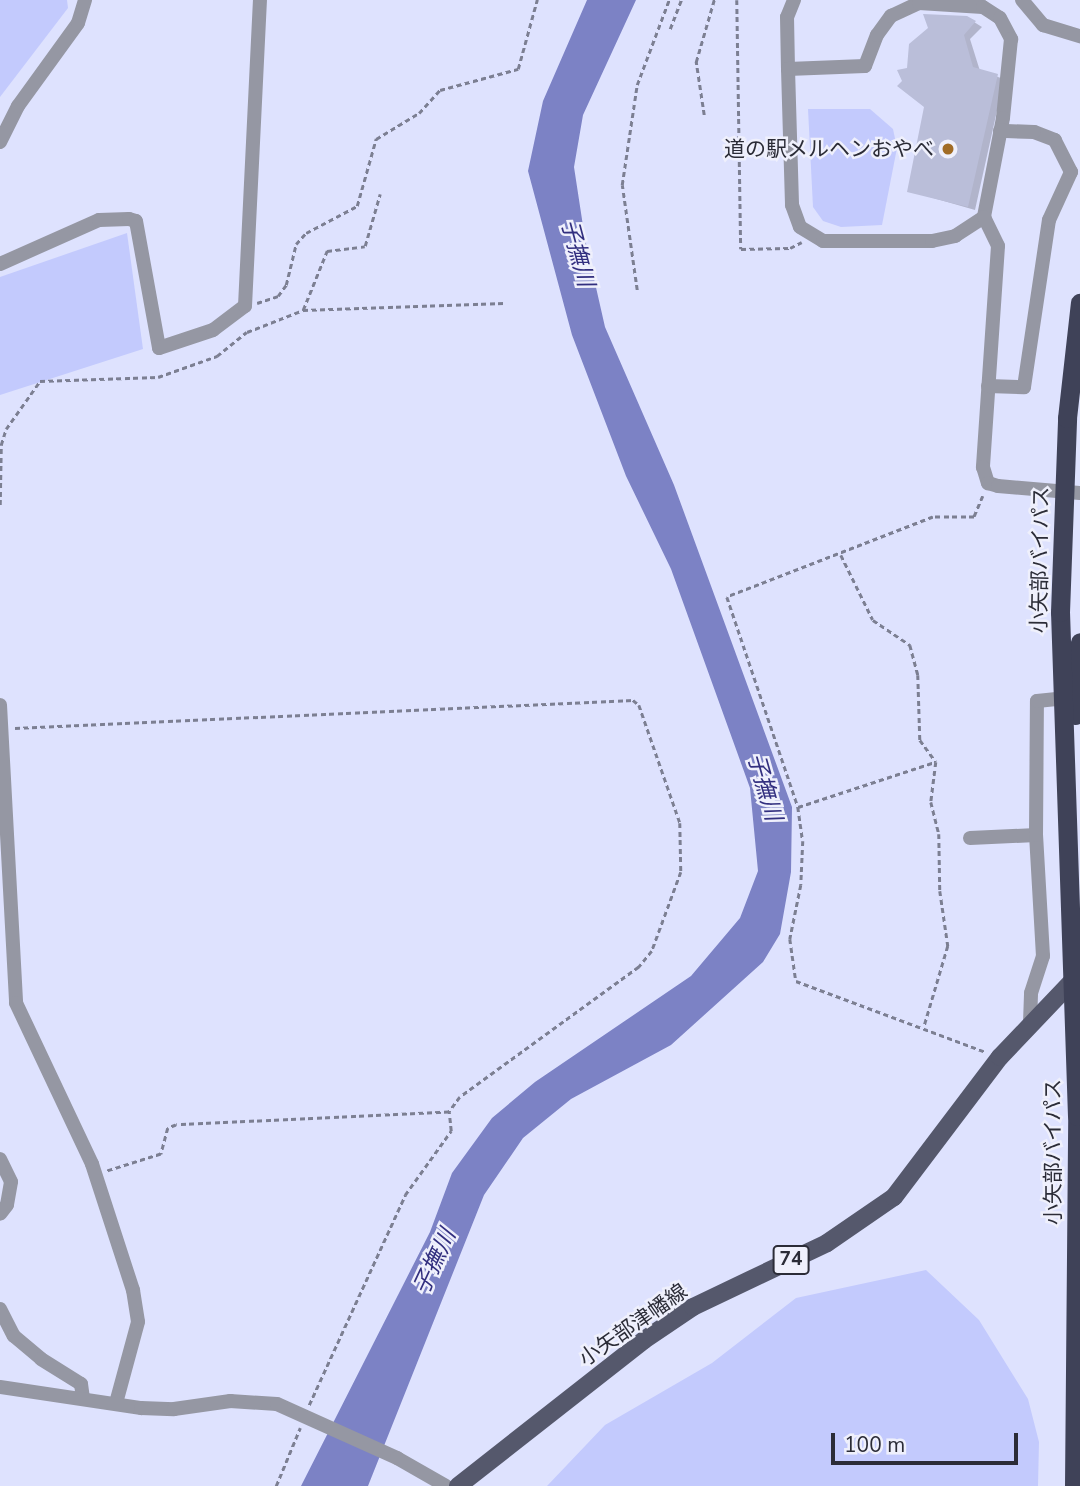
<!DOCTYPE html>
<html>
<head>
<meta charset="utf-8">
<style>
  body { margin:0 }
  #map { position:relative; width:1080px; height:1486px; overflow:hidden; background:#dee2fe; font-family:"Nunito Sans","Noto Sans JP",sans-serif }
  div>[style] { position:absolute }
  .green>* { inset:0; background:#c3cafd }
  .water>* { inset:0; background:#7c82c5 }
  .shadow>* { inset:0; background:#0003 }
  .building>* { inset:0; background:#babed9 }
  .path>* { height:2.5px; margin-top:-1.25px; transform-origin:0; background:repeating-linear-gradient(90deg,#7c7f92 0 5px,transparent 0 8.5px) }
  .minor>* { height:14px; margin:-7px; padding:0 7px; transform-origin:7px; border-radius:7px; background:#9597a3 }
  .major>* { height:18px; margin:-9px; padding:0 9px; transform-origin:9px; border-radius:9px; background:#55586c }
  .highway>* { height:19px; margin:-9.5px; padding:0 9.5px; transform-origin:9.5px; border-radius:9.5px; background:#3f4258 }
  .dots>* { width:19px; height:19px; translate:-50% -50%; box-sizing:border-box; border:4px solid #eff0fc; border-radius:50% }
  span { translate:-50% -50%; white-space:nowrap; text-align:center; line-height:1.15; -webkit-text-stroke:5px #eff0fc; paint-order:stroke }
  .shield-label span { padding:2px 5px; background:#eff0fc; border:2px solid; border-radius:5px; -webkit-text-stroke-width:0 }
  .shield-label { font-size:19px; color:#2b2c37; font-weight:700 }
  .poi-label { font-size:21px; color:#2b2c37 }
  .right { translate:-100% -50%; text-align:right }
  .street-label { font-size:21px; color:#2b2c37 }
  .water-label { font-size:23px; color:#322f7f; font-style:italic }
  .scale { position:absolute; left:831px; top:1433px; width:187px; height:32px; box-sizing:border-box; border:4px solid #2b2c37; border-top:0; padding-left:9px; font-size:21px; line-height:24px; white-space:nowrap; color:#2b2c37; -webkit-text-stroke:5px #eff0fc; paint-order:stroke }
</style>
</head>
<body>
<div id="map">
  <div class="green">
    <i style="clip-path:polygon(0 0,67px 0,68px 8px,0 97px)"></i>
    <i style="clip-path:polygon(808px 109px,870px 109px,893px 129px,897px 148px,882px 225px,841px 227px,823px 221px,813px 207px)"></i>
    <i style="clip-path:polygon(127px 233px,143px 349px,0 395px,0 277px)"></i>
    <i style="clip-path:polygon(926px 1270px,979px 1320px,1028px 1399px,1039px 1442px,1038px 1486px,547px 1486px,605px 1425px,712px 1363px,796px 1298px)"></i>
  </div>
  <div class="water">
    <i style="clip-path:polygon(587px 0,636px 0,583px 115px,574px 167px,585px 239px,605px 327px,674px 485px,792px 807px,791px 872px,780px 934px,763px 962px,671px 1045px,571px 1099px,523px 1138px,484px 1195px,368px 1486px,301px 1486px,430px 1232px,452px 1173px,492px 1118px,535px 1082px,691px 976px,740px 918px,758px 871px,750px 788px,671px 569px,626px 476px,572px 335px,528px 171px,543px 101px)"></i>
  </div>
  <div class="shadow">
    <i style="clip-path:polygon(966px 17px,982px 27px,970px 39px,980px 71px,1004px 79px,975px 210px,909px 191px,926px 106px,909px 70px)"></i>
  </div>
  <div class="building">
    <i style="clip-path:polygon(923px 14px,967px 16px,976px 21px,964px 35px,973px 67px,998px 74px,968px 207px,907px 192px,924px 107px,897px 86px,902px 81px,897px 70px,907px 68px,909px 44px,928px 28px)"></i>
  </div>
  <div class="path">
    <i style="left:737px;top:0;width:249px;rotate:89.1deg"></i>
    <i style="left:741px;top:249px;width:49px;rotate:-1.2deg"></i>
    <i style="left:790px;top:248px;width:13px;rotate:-27deg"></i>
    <i style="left:670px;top:29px;width:31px;rotate:-69deg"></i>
    <i style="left:704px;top:115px;width:54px;rotate:-98.6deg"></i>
    <i style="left:696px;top:62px;width:65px;rotate:-73.8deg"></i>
    <i style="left:637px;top:290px;width:106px;rotate:-98.1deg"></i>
    <i style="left:622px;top:185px;width:101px;rotate:-81.5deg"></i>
    <i style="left:637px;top:85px;width:91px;rotate:-69.4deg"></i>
    <i style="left:257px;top:303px;width:22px;rotate:-18deg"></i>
    <i style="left:278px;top:296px;width:14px;rotate:-54deg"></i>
    <i style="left:286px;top:285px;width:42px;rotate:-76.3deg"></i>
    <i style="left:296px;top:244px;width:15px;rotate:-48deg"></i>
    <i style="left:306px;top:233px;width:58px;rotate:-27.9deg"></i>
    <i style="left:357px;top:206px;width:70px;rotate:-74.2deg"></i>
    <i style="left:376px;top:139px;width:50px;rotate:-31.2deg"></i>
    <i style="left:419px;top:113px;width:31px;rotate:-48deg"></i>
    <i style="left:440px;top:90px;width:81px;rotate:-15.1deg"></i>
    <i style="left:518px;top:69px;width:72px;rotate:-74.6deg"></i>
    <i style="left:303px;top:310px;width:64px;rotate:-67.9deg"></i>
    <i style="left:327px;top:251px;width:38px;rotate:-7deg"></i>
    <i style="left:365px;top:246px;width:54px;rotate:-73.9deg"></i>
    <i style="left:983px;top:496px;width:23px;rotate:113deg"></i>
    <i style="left:974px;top:517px;width:41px;rotate:180deg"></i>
    <i style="left:933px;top:517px;width:221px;rotate:158.8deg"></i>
    <i style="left:727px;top:597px;width:222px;rotate:71.3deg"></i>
    <i style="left:798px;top:807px;width:34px;rotate:82deg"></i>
    <i style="left:803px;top:841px;width:44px;rotate:92.6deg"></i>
    <i style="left:801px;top:885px;width:55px;rotate:101.5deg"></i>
    <i style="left:790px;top:939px;width:42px;rotate:81.9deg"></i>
    <i style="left:796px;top:981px;width:203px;rotate:20.5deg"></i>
    <i style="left:0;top:505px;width:60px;rotate:-89deg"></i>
    <i style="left:1px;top:445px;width:17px;rotate:-73deg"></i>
    <i style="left:6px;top:429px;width:59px;rotate:-54.7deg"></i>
    <i style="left:40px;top:381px;width:118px;rotate:-1.9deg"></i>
    <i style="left:158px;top:377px;width:63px;rotate:-19.6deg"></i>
    <i style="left:217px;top:356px;width:38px;rotate:-39deg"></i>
    <i style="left:247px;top:332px;width:60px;rotate:-21.4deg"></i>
    <i style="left:303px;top:310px;width:201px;rotate:-2deg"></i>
    <i style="left:841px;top:555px;width:72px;rotate:63.8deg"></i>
    <i style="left:873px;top:620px;width:45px;rotate:34deg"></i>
    <i style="left:910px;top:645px;width:31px;rotate:75deg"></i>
    <i style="left:918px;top:675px;width:65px;rotate:88.2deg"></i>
    <i style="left:920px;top:740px;width:27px;rotate:54deg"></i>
    <i style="left:936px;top:762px;width:40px;rotate:97.1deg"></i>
    <i style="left:931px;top:802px;width:33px;rotate:76deg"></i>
    <i style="left:939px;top:834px;width:57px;rotate:89deg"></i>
    <i style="left:940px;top:891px;width:56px;rotate:81.7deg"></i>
    <i style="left:948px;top:946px;width:84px;rotate:106.5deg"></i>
    <i style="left:15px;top:728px;width:619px;rotate:-2.59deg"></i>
    <i style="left:633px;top:700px;width:8px;rotate:40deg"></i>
    <i style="left:639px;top:705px;width:125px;rotate:70.8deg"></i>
    <i style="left:680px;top:823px;width:49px;rotate:88.8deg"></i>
    <i style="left:681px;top:872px;width:84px;rotate:110.2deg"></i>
    <i style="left:652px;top:951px;width:21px;rotate:129deg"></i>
    <i style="left:639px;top:967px;width:221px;rotate:144deg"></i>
    <i style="left:460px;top:1097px;width:19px;rotate:126deg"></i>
    <i style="left:449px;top:1112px;width:273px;rotate:177.3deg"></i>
    <i style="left:176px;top:1125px;width:9px;rotate:159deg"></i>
    <i style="left:168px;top:1128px;width:27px;rotate:105deg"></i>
    <i style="left:161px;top:1154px;width:57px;rotate:162.5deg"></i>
    <i style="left:798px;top:807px;width:144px;rotate:-18.2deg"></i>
    <i style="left:309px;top:1405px;width:231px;rotate:-65.4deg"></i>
    <i style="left:405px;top:1195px;width:79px;rotate:-54.3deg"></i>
    <i style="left:451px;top:1131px;width:19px;rotate:-96deg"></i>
    <i style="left:276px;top:1486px;width:63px;rotate:-67.5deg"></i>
  </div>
  <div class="minor">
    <i style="left:794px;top:0;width:18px;rotate:112deg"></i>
    <i style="left:787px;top:17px;width:52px;rotate:88.9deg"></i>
    <i style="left:788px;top:69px;width:136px;rotate:88.3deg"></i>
    <i style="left:792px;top:205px;width:23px;rotate:70deg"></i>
    <i style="left:800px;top:227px;width:27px;rotate:31deg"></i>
    <i style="left:823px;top:241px;width:109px"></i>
    <i style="left:932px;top:241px;width:24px;rotate:-12deg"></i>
    <i style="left:955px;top:236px;width:35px;rotate:-33deg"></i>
    <i style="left:1022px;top:0;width:33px;rotate:50deg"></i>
    <i style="left:1043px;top:25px;width:39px;rotate:17deg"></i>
    <i style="left:788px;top:69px;width:77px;rotate:-2.2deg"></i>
    <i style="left:865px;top:66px;width:33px;rotate:-69deg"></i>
    <i style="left:877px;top:35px;width:24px;rotate:-54deg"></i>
    <i style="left:891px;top:16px;width:31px;rotate:-25deg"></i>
    <i style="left:919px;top:3px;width:64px;rotate:3.6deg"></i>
    <i style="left:983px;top:7px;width:20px;rotate:33deg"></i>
    <i style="left:1000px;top:18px;width:24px;rotate:62deg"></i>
    <i style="left:1011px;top:39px;width:79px;rotate:95.8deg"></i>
    <i style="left:1003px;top:118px;width:101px;rotate:100.9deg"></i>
    <i style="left:984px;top:217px;width:32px;rotate:64deg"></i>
    <i style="left:998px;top:246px;width:222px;rotate:93.9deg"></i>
    <i style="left:983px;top:467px;width:17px;rotate:73deg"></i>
    <i style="left:988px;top:483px;width:10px;rotate:17deg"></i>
    <i style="left:998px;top:486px;width:82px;rotate:4.9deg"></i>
    <i style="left:0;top:142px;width:40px;rotate:-63.4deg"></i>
    <i style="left:18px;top:106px;width:102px;rotate:-54.1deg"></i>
    <i style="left:78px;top:23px;width:24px;rotate:-73deg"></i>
    <i style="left:0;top:264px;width:108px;rotate:-24deg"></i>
    <i style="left:99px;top:220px;width:30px;rotate:-2deg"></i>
    <i style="left:129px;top:219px;width:7px;rotate:16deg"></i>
    <i style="left:136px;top:221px;width:129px;rotate:79.7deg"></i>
    <i style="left:159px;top:348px;width:57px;rotate:-18.4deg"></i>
    <i style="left:213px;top:330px;width:40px;rotate:-37deg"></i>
    <i style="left:245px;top:306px;width:306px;rotate:-87.2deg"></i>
    <i style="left:988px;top:386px;width:36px;rotate:2deg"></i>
    <i style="left:1024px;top:387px;width:169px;rotate:-81.5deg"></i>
    <i style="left:1049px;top:220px;width:53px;rotate:-65.4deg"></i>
    <i style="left:1071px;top:172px;width:36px;rotate:-117deg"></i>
    <i style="left:1055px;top:140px;width:22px;rotate:-159deg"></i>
    <i style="left:1034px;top:132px;width:34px;rotate:-178deg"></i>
    <i style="left:0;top:705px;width:298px;rotate:86.9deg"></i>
    <i style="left:16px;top:1003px;width:178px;rotate:64.7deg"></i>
    <i style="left:92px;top:1164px;width:133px;rotate:72deg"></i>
    <i style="left:133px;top:1290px;width:32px;rotate:81deg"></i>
    <i style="left:138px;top:1322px;width:84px;rotate:105.2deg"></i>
    <i style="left:970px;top:838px;width:66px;rotate:-2.6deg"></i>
    <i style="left:1030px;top:1023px;width:30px;rotate:-88deg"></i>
    <i style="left:1031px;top:993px;width:39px;rotate:-72deg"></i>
    <i style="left:1043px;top:956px;width:121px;rotate:-93.3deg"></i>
    <i style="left:1036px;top:835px;width:134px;rotate:-89.6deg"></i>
    <i style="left:1037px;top:701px;width:27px;rotate:-6deg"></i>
    <i style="left:0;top:1159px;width:25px;rotate:64deg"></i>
    <i style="left:11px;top:1182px;width:23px;rotate:100deg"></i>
    <i style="left:7px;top:1205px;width:11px;rotate:128deg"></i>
    <i style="left:0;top:1309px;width:30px;rotate:63deg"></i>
    <i style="left:14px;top:1336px;width:35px;rotate:40deg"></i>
    <i style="left:41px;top:1359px;width:47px;rotate:32deg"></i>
    <i style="left:81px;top:1384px;width:14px;rotate:82deg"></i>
    <i style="left:0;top:1387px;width:143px;rotate:8.5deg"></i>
    <i style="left:141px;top:1408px;width:33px;rotate:2deg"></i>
    <i style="left:174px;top:1409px;width:57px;rotate:-8.1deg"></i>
    <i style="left:230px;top:1401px;width:47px;rotate:3.7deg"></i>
    <i style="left:277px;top:1404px;width:132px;rotate:24.2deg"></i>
    <i style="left:397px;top:1458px;width:56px;rotate:29.7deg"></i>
  </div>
  <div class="major">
    <i style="left:458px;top:1486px;width:236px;rotate:-38.1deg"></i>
    <i style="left:644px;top:1340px;width:59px;rotate:-34deg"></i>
    <i style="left:693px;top:1307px;width:148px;rotate:-25.5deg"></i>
    <i style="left:827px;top:1243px;width:81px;rotate:-34.5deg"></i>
    <i style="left:894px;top:1197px;width:176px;rotate:-52.9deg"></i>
    <i style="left:1000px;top:1057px;width:115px;rotate:-46.4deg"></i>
  </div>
  <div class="highway">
    <i style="left:1075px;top:715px;width:73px;rotate:-86.1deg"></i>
    <i style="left:1074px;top:1486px;width:370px;rotate:-89.5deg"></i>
    <i style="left:1077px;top:1116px;width:504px;rotate:-91.93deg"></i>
    <i style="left:1060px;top:612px;width:194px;rotate:-87.9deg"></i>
    <i style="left:1067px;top:418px;width:116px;rotate:-83.6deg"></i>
  </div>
  <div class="dots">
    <i style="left:948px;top:149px;background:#a16c26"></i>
  </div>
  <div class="shield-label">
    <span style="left:791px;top:1260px">74</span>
  </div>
  <div class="poi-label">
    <span class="right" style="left:934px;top:149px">道の駅メルヘンおやべ</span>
  </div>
  <div class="street-label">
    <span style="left:1040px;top:560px;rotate:-89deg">小矢部バイパス</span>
    <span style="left:1053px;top:1152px;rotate:-90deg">小矢部バイパス</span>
    <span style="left:633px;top:1325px;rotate:-35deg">小矢部津幡線</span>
  </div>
  <div class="water-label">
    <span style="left:577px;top:253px;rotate:75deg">子撫川</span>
    <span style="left:764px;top:787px;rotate:74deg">子撫川</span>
    <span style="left:435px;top:1262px;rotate:-65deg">子撫川</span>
  </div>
  <div class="scale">100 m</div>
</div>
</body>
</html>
